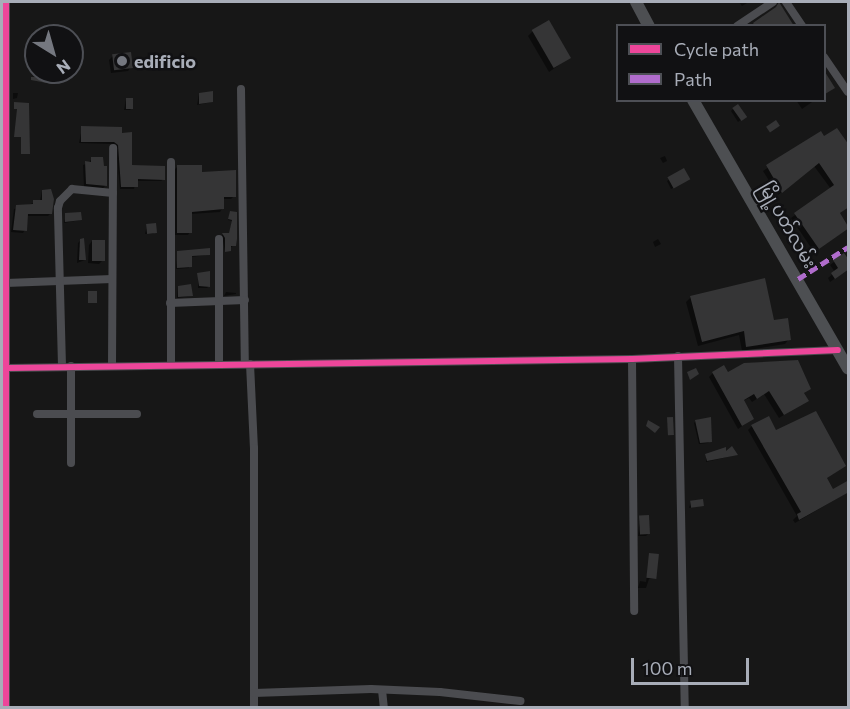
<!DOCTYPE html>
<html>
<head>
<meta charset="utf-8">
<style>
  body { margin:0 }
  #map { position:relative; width:850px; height:709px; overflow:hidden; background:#171717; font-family:Commissioner,"Noto Sans Myanmar",sans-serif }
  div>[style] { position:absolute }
  .shadow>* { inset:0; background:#0007 }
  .building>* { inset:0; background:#353536; transform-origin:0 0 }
  .minor>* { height:8px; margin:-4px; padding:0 4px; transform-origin:4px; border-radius:4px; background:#4b4c50 }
  .primary>* { height:12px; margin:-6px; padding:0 6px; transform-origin:6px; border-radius:6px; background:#4d4f52 }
  .quiet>* { height:4.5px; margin-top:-2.25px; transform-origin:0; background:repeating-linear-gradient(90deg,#b06ccc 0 9px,transparent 0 13.5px) }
  .cycleway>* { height:6px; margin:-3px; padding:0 3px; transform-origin:3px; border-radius:3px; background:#ed469a }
  .dots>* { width:16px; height:16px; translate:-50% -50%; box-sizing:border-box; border:3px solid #111113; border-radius:50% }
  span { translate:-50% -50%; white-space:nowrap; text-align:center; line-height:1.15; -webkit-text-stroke:5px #111113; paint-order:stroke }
  .poi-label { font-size:18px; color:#a8adb8; font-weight:700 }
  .left { translate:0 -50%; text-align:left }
  .street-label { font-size:18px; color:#a8adb8 }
  .frame { position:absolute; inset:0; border:3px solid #a8adb8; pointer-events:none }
  .legend { position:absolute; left:616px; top:24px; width:210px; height:78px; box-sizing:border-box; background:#111113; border:2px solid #4d4f55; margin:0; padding:8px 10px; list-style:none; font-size:18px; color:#a8adb8 }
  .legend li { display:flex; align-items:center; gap:12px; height:30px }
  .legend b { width:30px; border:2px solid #4d4f55 }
  .north { position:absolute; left:24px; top:24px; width:60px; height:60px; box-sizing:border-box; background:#111113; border:2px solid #4d4f55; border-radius:50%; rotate:143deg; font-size:16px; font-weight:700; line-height:24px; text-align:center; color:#a8adb8 }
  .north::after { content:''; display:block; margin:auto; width:21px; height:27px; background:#757880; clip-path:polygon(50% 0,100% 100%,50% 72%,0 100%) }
  .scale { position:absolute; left:631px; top:658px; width:118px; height:27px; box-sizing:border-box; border:3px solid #a8adb8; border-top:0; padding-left:8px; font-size:18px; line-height:21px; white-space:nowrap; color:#a8adb8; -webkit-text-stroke:4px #111113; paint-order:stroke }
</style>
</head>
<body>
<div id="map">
  <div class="shadow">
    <i style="clip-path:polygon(739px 2px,746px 2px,747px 3px,742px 6px)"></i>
    <i style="clip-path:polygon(533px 31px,569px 58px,549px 72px,528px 36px)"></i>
    <i style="clip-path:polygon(113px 56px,131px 67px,128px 71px,111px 73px,109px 60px)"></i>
    <i style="clip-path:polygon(13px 93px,18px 93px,17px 98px,13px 99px)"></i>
    <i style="clip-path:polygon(199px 94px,212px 102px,197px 105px)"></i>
    <i style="clip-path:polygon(126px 99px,132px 108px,130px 110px,124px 110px)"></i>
    <i style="clip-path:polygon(796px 100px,815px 100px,802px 109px)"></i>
    <i style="clip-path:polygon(733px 109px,743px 118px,738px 122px,731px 111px)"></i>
    <i style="clip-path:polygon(82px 128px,120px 129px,131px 166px,164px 179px,161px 181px,136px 181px,134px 189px,120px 189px,116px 147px,111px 144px,79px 143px)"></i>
    <i style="clip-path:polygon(820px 133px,848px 207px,839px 214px,844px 231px,814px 252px,791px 218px,831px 189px,814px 166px,778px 195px,763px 171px)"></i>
    <i style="clip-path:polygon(665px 156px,667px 161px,663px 163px,660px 158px)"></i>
    <i style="clip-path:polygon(92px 158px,105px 186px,102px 189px,84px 187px,83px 165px,89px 163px)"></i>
    <i style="clip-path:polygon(178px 166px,200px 174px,234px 196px,231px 199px,222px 199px,222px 209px,220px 212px,190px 214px,190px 232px,188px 235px,175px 235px,175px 169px)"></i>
    <i style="clip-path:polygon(683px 170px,686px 180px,671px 189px,667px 181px)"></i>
    <i style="clip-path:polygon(42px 191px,51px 213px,48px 216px,26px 216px,25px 230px,23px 233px,11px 232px,14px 209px,40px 201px)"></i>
    <i style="clip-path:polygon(230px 213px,235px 213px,234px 245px,225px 252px,222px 235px,229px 235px,232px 221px,228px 220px)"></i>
    <i style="clip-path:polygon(66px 215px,80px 220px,64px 223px)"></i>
    <i style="clip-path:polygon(147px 225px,155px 232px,153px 234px,145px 234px)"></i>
    <i style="clip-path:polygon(658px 239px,661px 244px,655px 247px,653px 242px)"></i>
    <i style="clip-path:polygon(81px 240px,85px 260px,77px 263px,78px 243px)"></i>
    <i style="clip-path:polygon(92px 241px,102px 261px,99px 264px,88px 263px,89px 245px)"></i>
    <i style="clip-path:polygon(178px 252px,208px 255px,190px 257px,189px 268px,176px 269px)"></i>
    <i style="clip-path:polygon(843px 255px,848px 269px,830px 282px,828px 278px,835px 272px,830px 265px)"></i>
    <i style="clip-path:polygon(198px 274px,209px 286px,207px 288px,198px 288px)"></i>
    <i style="clip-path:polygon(178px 287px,191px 296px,177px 298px)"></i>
    <i style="clip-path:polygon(226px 292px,236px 293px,236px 294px,224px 296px)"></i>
    <i style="clip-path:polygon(691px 297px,773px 322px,789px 339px,785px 344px,742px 351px,739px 335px,698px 346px,686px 302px)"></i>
    <i style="clip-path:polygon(713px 373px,809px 389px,803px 394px,807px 400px,779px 418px,764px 394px,752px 402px,749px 398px,743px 401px,752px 419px,738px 429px,709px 377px)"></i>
    <i style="clip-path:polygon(696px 421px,710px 441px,708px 443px,699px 444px,694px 423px)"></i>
    <i style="clip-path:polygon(752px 426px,844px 466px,825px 479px,832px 491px,848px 482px,848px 492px,795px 523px,793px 520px,797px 516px,748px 430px)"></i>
    <i style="clip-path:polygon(725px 454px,736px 455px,706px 462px,706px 455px)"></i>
    <i style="clip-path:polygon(691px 501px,702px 505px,689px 508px)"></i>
    <i style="clip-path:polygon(640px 517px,648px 534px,646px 536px,638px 536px)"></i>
    <i style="clip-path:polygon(650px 554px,656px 578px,649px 579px,646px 588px,638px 588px,640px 581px,646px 582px)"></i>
  </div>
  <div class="building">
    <i style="clip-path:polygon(779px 2px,794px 26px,755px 26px,753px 23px,776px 7px)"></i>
    <i style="left:549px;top:20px;width:44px;height:20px;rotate:60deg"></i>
    <i style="left:131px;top:52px;width:16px;height:19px;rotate:83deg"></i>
    <i style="clip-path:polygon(825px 72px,835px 88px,825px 94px)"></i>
    <i style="clip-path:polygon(31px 77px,52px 77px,52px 84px,31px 80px)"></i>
    <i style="clip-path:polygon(213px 91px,213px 102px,199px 104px,199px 93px)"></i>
    <i style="left:126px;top:98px;width:7px;height:11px"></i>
    <i style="clip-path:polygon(14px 102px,29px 103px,30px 154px,21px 154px,21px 137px,14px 137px,17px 109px,14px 109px)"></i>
    <i style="left:738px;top:104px;width:16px;height:7px;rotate:55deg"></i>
    <i style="left:776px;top:120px;width:7px;height:12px;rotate:56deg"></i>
    <i style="clip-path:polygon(81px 126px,122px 127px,122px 133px,132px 132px,132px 165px,165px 166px,165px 180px,138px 179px,138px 187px,121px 187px,118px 145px,114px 142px,81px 142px)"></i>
    <i style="clip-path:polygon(837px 128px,849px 145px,849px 207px,840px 213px,849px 228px,819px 249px,794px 213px,834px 185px,819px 163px,782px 193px,766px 165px,821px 131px,824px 136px)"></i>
    <i style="clip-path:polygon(91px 157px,103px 157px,104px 166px,107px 166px,107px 186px,86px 184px,85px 161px,91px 162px)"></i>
    <i style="clip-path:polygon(177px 165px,202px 165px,202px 172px,236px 170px,236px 197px,224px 197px,224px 209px,192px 212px,192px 233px,177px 233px)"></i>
    <i style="left:684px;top:168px;width:13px;height:19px;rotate:61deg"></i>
    <i style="clip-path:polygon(51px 189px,54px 199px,52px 214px,28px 214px,27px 231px,13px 230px,16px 205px,33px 204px,33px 200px,42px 200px,42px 190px)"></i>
    <i style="clip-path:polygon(230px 211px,237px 212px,237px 239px,236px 246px,231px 246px,231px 251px,225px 252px,225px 238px,222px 233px,229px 233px,232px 220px,228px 219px)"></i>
    <i style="clip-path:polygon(81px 212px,82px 220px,65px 222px,65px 213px)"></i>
    <i style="left:156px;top:223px;width:10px;height:10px;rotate:84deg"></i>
    <i style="clip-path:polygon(84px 238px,86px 260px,79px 260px,80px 239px)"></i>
    <i style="left:92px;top:240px;width:13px;height:21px"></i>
    <i style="clip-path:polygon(210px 248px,210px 255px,192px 256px,192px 267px,177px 268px,177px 251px)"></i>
    <i style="clip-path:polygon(844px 253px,849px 260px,849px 269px,835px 279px,831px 273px,838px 268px,833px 260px)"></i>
    <i style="clip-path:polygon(210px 271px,210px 287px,199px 286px,197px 273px)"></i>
    <i style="clip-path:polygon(765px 278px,774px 320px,788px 318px,791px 340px,746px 347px,744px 331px,702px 342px,690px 296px)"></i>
    <i style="clip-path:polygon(191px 284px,193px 296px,178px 297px,178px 286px)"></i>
    <i style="left:88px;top:291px;width:9px;height:12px"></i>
    <i style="clip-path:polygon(798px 360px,811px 389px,804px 393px,809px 401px,784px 415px,769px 391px,757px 399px,754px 394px,744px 400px,754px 419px,742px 426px,712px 372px,724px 365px,728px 372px,744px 363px)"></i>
    <i style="clip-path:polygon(696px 368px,699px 374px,690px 380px,687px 372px)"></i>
    <i style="clip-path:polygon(816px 411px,846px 466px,827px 478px,833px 489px,849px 480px,849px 492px,799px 520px,797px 514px,801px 512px,751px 425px,769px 416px,776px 430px)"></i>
    <i style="left:673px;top:417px;width:18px;height:6px;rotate:87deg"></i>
    <i style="clip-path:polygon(711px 417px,712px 442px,700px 443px,695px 420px)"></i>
    <i style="clip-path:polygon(648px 420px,660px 427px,655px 433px,646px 426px)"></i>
    <i style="clip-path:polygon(732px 446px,738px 455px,707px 461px,705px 454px,726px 447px,726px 451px)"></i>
    <i style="left:703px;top:499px;width:7px;height:13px;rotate:82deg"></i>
    <i style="left:649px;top:515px;width:19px;height:10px;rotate:87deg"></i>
    <i style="left:649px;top:553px;width:10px;height:25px;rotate:6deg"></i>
  </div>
  <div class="minor">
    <i style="left:786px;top:2px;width:29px;rotate:56deg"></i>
    <i style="left:737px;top:26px;width:43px;rotate:-33.7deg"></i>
    <i style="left:824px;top:57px;width:42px;rotate:55.6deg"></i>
    <i style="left:241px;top:89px;width:275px;rotate:89.2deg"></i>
    <i style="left:219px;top:239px;width:125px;rotate:90deg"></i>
    <i style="left:6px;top:283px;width:106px;rotate:-2.2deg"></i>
    <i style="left:170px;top:303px;width:75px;rotate:-2.3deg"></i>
    <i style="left:678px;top:356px;width:352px;rotate:88.9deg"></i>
    <i style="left:632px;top:359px;width:252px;rotate:89.5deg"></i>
    <i style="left:250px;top:364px;width:84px;rotate:87.3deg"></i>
    <i style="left:254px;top:448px;width:260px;rotate:90deg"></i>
    <i style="left:171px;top:365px;width:203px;rotate:-90deg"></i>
    <i style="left:62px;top:366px;width:158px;rotate:-91.5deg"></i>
    <i style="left:58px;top:208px;width:7px;rotate:-74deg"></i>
    <i style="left:60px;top:201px;width:17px;rotate:-45deg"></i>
    <i style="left:72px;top:189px;width:41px;rotate:5.6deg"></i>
    <i style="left:71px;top:366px;width:97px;rotate:90deg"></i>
    <i style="left:112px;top:366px;width:218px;rotate:-89.7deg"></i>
    <i style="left:7px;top:368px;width:625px;rotate:-0.83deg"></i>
    <i style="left:632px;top:359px;width:206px;rotate:-2.5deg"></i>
    <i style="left:37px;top:414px;width:100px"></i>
    <i style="left:382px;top:690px;width:18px;rotate:84deg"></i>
    <i style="left:254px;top:693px;width:117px;rotate:-2deg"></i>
    <i style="left:371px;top:689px;width:69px;rotate:2.5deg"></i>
    <i style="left:440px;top:692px;width:81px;rotate:6.4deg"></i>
    <i style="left:6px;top:708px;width:706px;rotate:-90deg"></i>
  </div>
  <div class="primary">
    <i style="left:636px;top:2px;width:27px;rotate:62deg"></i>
    <i style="left:693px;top:100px;width:310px;rotate:60deg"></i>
  </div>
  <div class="quiet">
    <i style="left:798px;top:279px;width:59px;rotate:-32.6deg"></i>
  </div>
  <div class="cycleway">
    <i style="left:7px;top:368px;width:625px;rotate:-0.83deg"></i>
    <i style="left:632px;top:359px;width:206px;rotate:-2.5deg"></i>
    <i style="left:6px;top:708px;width:706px;rotate:-90deg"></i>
  </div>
  <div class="dots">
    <i style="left:122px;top:61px;background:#757880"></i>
  </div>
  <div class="poi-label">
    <span class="left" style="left:134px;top:61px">edificio</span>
  </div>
  <div class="street-label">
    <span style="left:788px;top:225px;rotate:60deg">မြို့ပတ်လမ်း</span>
  </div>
  <div class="frame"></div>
  <ul class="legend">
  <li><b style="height:8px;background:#ed469a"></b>Cycle path</li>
  <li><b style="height:8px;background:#b06ccc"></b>Path</li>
  </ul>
  <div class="north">N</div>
  <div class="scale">100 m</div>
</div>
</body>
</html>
